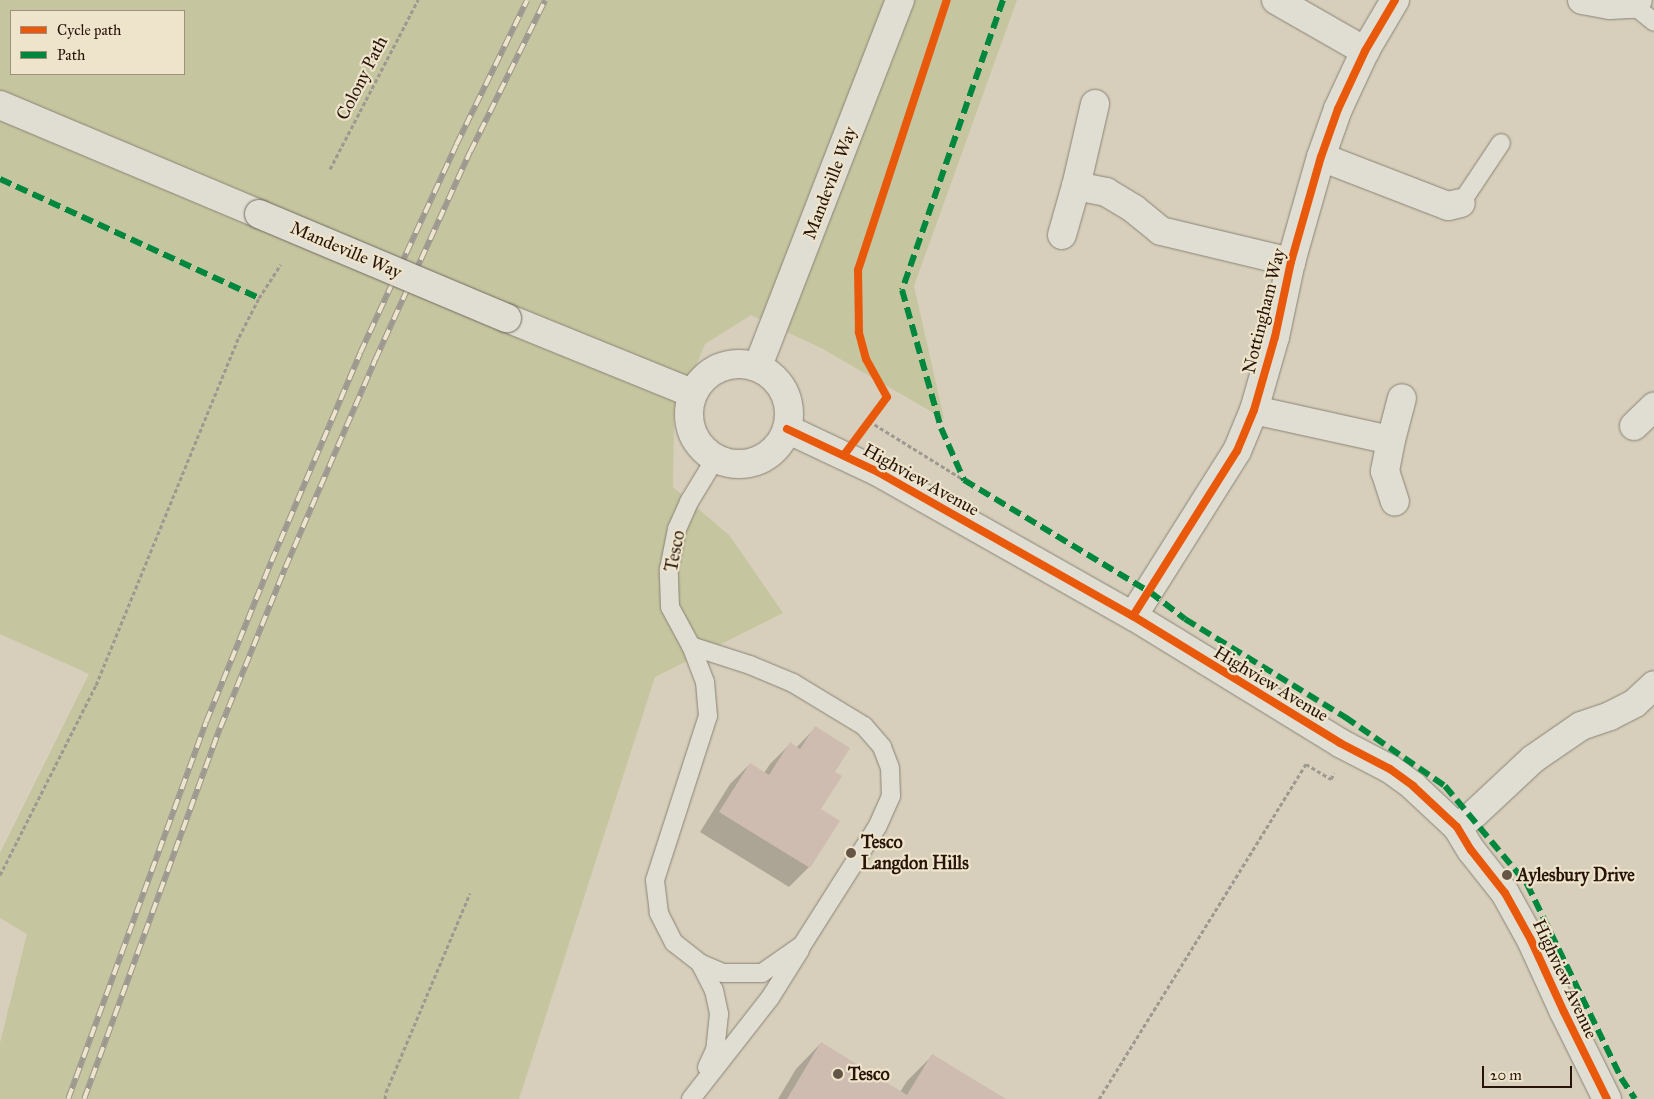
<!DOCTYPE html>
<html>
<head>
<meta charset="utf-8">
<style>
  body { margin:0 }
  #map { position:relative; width:1654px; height:1099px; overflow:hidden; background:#d7cfbb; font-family:"IM FELL Great Primer",serif }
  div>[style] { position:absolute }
  .green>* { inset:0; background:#c5c59f }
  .shadow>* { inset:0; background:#0003 }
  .building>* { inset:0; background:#cebcb1 }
  .path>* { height:3px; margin-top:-1.5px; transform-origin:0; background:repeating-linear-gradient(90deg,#9d9890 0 4px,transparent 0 6.5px) }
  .roads { filter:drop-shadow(0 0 1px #8a8376) drop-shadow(0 0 1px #8a8376) }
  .lane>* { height:18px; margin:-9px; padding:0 9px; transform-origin:9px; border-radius:9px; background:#e0ddd2 }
  .street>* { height:28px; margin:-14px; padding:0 14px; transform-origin:14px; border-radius:14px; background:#e0ddd2 }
  .secondary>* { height:28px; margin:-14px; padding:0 14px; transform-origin:14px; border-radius:14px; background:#e0ddd2 }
  .secondary>.ring { margin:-14px; padding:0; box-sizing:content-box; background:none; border:28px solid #e0ddd2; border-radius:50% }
  .rail>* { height:5.5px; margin-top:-2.75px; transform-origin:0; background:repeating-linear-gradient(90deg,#ede4cb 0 11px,#9d9890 0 22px); box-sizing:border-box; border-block:1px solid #9d9890 }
  .bridges { filter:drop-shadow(0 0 1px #716a5f) drop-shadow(0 0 1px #716a5f) }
  .secondary-bridge>* { height:28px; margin:-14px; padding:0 14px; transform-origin:14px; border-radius:14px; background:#e0ddd2 }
  .quiet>* { height:6px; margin-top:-3px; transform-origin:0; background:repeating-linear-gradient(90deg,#00873e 0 12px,transparent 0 18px) }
  .cycleway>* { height:8px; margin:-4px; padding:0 4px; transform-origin:4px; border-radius:4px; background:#e8590c }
  .dots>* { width:14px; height:14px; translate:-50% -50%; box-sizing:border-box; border:2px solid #ede4cb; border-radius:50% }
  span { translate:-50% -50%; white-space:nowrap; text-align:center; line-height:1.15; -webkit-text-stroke:4.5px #ede4cb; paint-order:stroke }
  .street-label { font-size:18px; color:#281309 }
  .poi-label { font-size:18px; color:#281309; font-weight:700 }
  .left { translate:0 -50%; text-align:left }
  .legend { position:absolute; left:10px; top:10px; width:175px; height:65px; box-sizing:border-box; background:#ede4cb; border:1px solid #9e907d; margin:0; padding:6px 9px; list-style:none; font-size:15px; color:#281309 }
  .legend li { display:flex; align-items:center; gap:10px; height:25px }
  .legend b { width:25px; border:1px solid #9e907d }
  .scale { position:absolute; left:1482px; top:1066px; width:90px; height:22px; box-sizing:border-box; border:2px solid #281309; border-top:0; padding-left:6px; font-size:15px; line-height:18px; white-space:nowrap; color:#281309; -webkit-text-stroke:4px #ede4cb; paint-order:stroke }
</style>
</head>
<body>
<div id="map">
  <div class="green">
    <i style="clip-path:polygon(evenodd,0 0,1017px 0,914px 286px,944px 419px,823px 349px,751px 315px,705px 344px,674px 418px,673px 487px,730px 536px,783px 613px,655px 677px,519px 1099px,0 1099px,0 1043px,27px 934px,0 918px,0 853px,89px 674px,0 634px,0 0,11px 11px,184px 11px,184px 74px,11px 74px,11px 11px)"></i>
  </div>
  <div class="shadow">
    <i style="clip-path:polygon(815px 728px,833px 772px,819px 809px,809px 867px,789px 887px,700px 832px,730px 784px,750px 764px,764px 773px,770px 764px,790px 744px,796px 748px)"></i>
    <i style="clip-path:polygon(821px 1043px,900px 1092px,907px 1081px,933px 1055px,1004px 1099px,778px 1099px,796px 1069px)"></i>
  </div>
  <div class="building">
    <i style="clip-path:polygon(815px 726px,850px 748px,835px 772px,842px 776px,821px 809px,840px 821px,810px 868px,719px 812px,750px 763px,769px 775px,790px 742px,800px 749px)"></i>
    <i style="clip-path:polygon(821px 1042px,907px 1095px,932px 1054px,1006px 1099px,787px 1099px)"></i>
  </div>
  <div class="path">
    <i style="left:330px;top:169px;width:191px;rotate:-62.5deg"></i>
    <i style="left:869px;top:421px;width:112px;rotate:31.8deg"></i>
    <i style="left:0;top:875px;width:213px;rotate:-63.2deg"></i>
    <i style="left:96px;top:685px;width:376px;rotate:-67.7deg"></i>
    <i style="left:239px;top:337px;width:44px;rotate:-62.9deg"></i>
    <i style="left:259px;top:298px;width:40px;rotate:-57.1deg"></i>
    <i style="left:385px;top:1099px;width:7px;rotate:-82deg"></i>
    <i style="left:386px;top:1092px;width:216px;rotate:-67.1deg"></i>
    <i style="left:1099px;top:1099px;width:394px;rotate:-58.3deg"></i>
    <i style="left:1306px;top:764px;width:29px;rotate:31deg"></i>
    <i style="left:1331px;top:779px;width:7px;rotate:-63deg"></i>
  </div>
  <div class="roads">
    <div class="lane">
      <i style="left:1632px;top:4px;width:28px;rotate:39deg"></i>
      <i style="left:1461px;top:203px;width:72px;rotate:-56.3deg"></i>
      <i style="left:691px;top:646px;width:62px;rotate:17.9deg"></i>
      <i style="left:750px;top:665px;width:47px;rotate:22.7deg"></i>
      <i style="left:793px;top:683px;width:83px;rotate:31.2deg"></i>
      <i style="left:864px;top:726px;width:28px;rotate:49deg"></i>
      <i style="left:882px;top:747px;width:22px;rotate:69deg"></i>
      <i style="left:890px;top:768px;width:28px;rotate:88deg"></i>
      <i style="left:891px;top:796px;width:34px;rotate:114deg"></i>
      <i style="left:877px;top:827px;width:140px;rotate:122.4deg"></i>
      <i style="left:802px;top:945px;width:49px;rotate:145deg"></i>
      <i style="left:762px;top:973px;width:39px;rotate:180deg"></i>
      <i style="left:723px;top:973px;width:25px;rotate:-157deg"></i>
      <i style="left:700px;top:963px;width:33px;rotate:-142deg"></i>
      <i style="left:674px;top:943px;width:34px;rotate:-117deg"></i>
      <i style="left:659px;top:913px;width:33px;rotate:-97deg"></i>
      <i style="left:655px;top:880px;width:172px;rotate:-72.1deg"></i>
      <i style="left:708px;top:716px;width:34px;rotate:-95deg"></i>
      <i style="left:705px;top:682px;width:39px;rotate:-111deg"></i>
      <i style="left:691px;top:646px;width:44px;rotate:-118.3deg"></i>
      <i style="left:670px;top:607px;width:38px;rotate:-92deg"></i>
      <i style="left:669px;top:569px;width:41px;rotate:-78.7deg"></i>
      <i style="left:677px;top:529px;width:30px;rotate:-66deg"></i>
      <i style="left:689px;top:502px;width:50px;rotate:-58.8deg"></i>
      <i style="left:700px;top:963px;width:30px;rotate:63deg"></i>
      <i style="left:714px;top:990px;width:25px;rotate:78deg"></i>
      <i style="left:719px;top:1014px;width:36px;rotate:96deg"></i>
      <i style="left:715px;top:1050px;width:19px;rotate:115deg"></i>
      <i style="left:691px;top:1099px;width:128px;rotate:-52deg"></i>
      <i style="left:770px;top:998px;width:57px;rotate:-58deg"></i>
    </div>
    <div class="street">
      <i style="left:1276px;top:0;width:103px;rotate:29.8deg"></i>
      <i style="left:1582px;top:0;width:28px;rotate:10deg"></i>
      <i style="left:1610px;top:5px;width:22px;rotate:-3deg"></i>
      <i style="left:1632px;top:4px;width:7px;rotate:-34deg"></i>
      <i style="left:1095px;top:104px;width:84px;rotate:103deg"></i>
      <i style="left:1076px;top:186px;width:31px;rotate:11deg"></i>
      <i style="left:1106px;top:192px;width:33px;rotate:31deg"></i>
      <i style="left:1134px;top:209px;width:35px;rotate:39deg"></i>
      <i style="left:1161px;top:231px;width:134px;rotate:13.4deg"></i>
      <i style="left:1321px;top:157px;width:136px;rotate:21.1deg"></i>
      <i style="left:1448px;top:206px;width:13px;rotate:-13deg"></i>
      <i style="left:1062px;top:235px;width:51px;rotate:-74.1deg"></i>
      <i style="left:1254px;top:410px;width:140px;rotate:12.4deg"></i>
      <i style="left:1391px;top:440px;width:32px;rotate:101deg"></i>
      <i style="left:1385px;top:471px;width:32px;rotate:72deg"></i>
      <i style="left:1634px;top:426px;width:28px;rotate:-44deg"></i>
      <i style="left:787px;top:429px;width:101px;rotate:25.3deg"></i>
      <i style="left:878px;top:472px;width:293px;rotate:29.5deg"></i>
      <i style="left:1133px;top:616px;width:243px;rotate:31.5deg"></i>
      <i style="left:1340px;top:743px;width:56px;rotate:27.5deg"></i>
      <i style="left:1390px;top:769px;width:29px;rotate:36deg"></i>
      <i style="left:1413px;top:786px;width:60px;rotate:43deg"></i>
      <i style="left:1457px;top:827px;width:27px;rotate:59deg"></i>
      <i style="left:1471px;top:850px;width:55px;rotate:51.7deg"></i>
      <i style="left:1505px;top:893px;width:54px;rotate:61deg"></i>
      <i style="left:1531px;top:940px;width:79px;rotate:65.4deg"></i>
      <i style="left:1564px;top:1012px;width:97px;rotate:63.7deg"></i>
      <i style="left:1391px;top:440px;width:43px;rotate:-75.3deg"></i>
      <i style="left:1133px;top:616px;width:195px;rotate:-57.8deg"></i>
      <i style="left:1237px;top:451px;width:44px;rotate:-67.5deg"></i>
      <i style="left:1254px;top:410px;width:76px;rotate:-74deg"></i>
      <i style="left:1275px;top:337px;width:77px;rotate:-78deg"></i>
      <i style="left:1291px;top:262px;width:109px;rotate:-74.1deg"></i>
      <i style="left:1321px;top:157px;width:51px;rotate:-70.5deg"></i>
      <i style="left:1338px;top:109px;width:64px;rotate:-65deg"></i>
      <i style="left:1365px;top:51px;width:59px;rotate:-59.5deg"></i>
      <i style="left:1457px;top:827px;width:17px;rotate:-36deg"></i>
      <i style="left:1471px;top:817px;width:85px;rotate:-43.1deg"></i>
      <i style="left:1533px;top:759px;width:58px;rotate:-34.5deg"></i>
      <i style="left:1581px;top:726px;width:31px;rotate:-19deg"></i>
      <i style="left:1610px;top:716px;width:28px;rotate:-27deg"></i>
      <i style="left:1635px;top:703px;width:26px;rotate:-43deg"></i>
    </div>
    <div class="secondary">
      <i style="left:0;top:105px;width:281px;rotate:22.8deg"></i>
      <i style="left:507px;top:318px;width:200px;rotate:22.1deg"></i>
      <i class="ring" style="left:689px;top:364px;width:72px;height:72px"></i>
      <i style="left:758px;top:366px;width:393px;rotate:-68.8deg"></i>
    </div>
  </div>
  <div class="rail">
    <i style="left:68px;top:1099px;width:401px;rotate:-69.9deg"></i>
    <i style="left:206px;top:722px;width:173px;rotate:-67.9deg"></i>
    <i style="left:271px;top:562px;width:227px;rotate:-66.9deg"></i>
    <i style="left:360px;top:353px;width:229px;rotate:-65.2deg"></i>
    <i style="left:456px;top:145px;width:161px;rotate:-63.9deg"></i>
    <i style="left:84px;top:1099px;width:395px;rotate:-69.9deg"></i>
    <i style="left:220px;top:728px;width:173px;rotate:-67.9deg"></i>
    <i style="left:285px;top:568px;width:227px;rotate:-66.6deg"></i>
    <i style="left:375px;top:360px;width:229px;rotate:-65.5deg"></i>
    <i style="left:470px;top:152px;width:169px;rotate:-63.7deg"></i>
  </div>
  <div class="bridges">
    <div class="secondary-bridge">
      <i style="left:259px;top:214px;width:269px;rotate:22.8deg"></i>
    </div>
  </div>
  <div class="quiet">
    <i style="left:1003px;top:0;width:307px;rotate:109.2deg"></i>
    <i style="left:902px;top:290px;width:143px;rotate:74.2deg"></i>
    <i style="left:941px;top:428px;width:57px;rotate:66.1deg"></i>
    <i style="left:964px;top:480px;width:217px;rotate:31.1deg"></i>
    <i style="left:1150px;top:592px;width:44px;rotate:37.6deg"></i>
    <i style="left:1185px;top:619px;width:188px;rotate:31.5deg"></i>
    <i style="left:1345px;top:717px;width:121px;rotate:34.6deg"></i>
    <i style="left:1445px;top:786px;width:128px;rotate:50.1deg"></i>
    <i style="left:1527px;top:884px;width:216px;rotate:64.1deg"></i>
    <i style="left:1621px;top:1078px;width:25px;rotate:56deg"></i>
    <i style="left:0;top:179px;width:285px;rotate:24.7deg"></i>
  </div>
  <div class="cycleway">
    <i style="left:787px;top:429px;width:101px;rotate:25.3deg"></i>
    <i style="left:878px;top:472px;width:293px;rotate:29.5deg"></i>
    <i style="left:1133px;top:616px;width:243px;rotate:31.5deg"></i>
    <i style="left:1340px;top:743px;width:56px;rotate:27.5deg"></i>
    <i style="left:1390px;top:769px;width:29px;rotate:36deg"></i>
    <i style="left:1413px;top:786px;width:60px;rotate:43deg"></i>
    <i style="left:1457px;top:827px;width:27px;rotate:59deg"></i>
    <i style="left:1471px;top:850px;width:55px;rotate:51.7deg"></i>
    <i style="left:1505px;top:893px;width:54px;rotate:61deg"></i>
    <i style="left:1531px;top:940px;width:79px;rotate:65.4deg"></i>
    <i style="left:1564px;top:1012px;width:97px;rotate:63.7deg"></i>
    <i style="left:844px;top:455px;width:72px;rotate:-53.4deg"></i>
    <i style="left:887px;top:397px;width:43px;rotate:-118.9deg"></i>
    <i style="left:866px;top:359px;width:28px;rotate:-105deg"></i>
    <i style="left:859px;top:332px;width:62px;rotate:-90.9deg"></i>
    <i style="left:858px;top:270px;width:284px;rotate:-71.8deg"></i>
    <i style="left:1133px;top:616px;width:195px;rotate:-57.8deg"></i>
    <i style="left:1237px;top:451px;width:44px;rotate:-67.5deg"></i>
    <i style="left:1254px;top:410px;width:76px;rotate:-74deg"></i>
    <i style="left:1275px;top:337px;width:77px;rotate:-78deg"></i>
    <i style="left:1291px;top:262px;width:109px;rotate:-74.1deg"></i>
    <i style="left:1321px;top:157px;width:51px;rotate:-70.5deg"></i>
    <i style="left:1338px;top:109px;width:64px;rotate:-65deg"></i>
    <i style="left:1365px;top:51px;width:59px;rotate:-59.5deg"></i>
  </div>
  <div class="dots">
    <i style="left:851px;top:853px;background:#655547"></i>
    <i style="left:1507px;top:875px;background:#655547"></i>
    <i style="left:838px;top:1074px;background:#655547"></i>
  </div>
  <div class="street-label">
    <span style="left:362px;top:78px;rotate:-63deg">Colony Path</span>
    <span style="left:830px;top:183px;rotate:-69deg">Mandeville Way</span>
    <span style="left:346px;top:250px;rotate:23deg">Mandeville Way</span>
    <span style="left:1264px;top:311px;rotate:-76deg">Nottingham Way</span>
    <span style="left:921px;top:480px;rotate:29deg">Highview Avenue</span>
    <span style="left:675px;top:551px;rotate:-79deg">Tesco</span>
    <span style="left:1271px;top:684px;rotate:31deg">Highview Avenue</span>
    <span style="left:1565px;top:979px;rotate:65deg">Highview Avenue</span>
  </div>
  <div class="poi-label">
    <span class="left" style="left:861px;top:853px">Tesco<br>Langdon Hills</span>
    <span class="left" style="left:1517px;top:875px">Aylesbury Drive</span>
    <span class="left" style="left:848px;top:1074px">Tesco</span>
  </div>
  <ul class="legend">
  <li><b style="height:6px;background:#e8590c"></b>Cycle path</li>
  <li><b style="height:6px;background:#00873e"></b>Path</li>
  </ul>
  <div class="scale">20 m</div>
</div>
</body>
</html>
